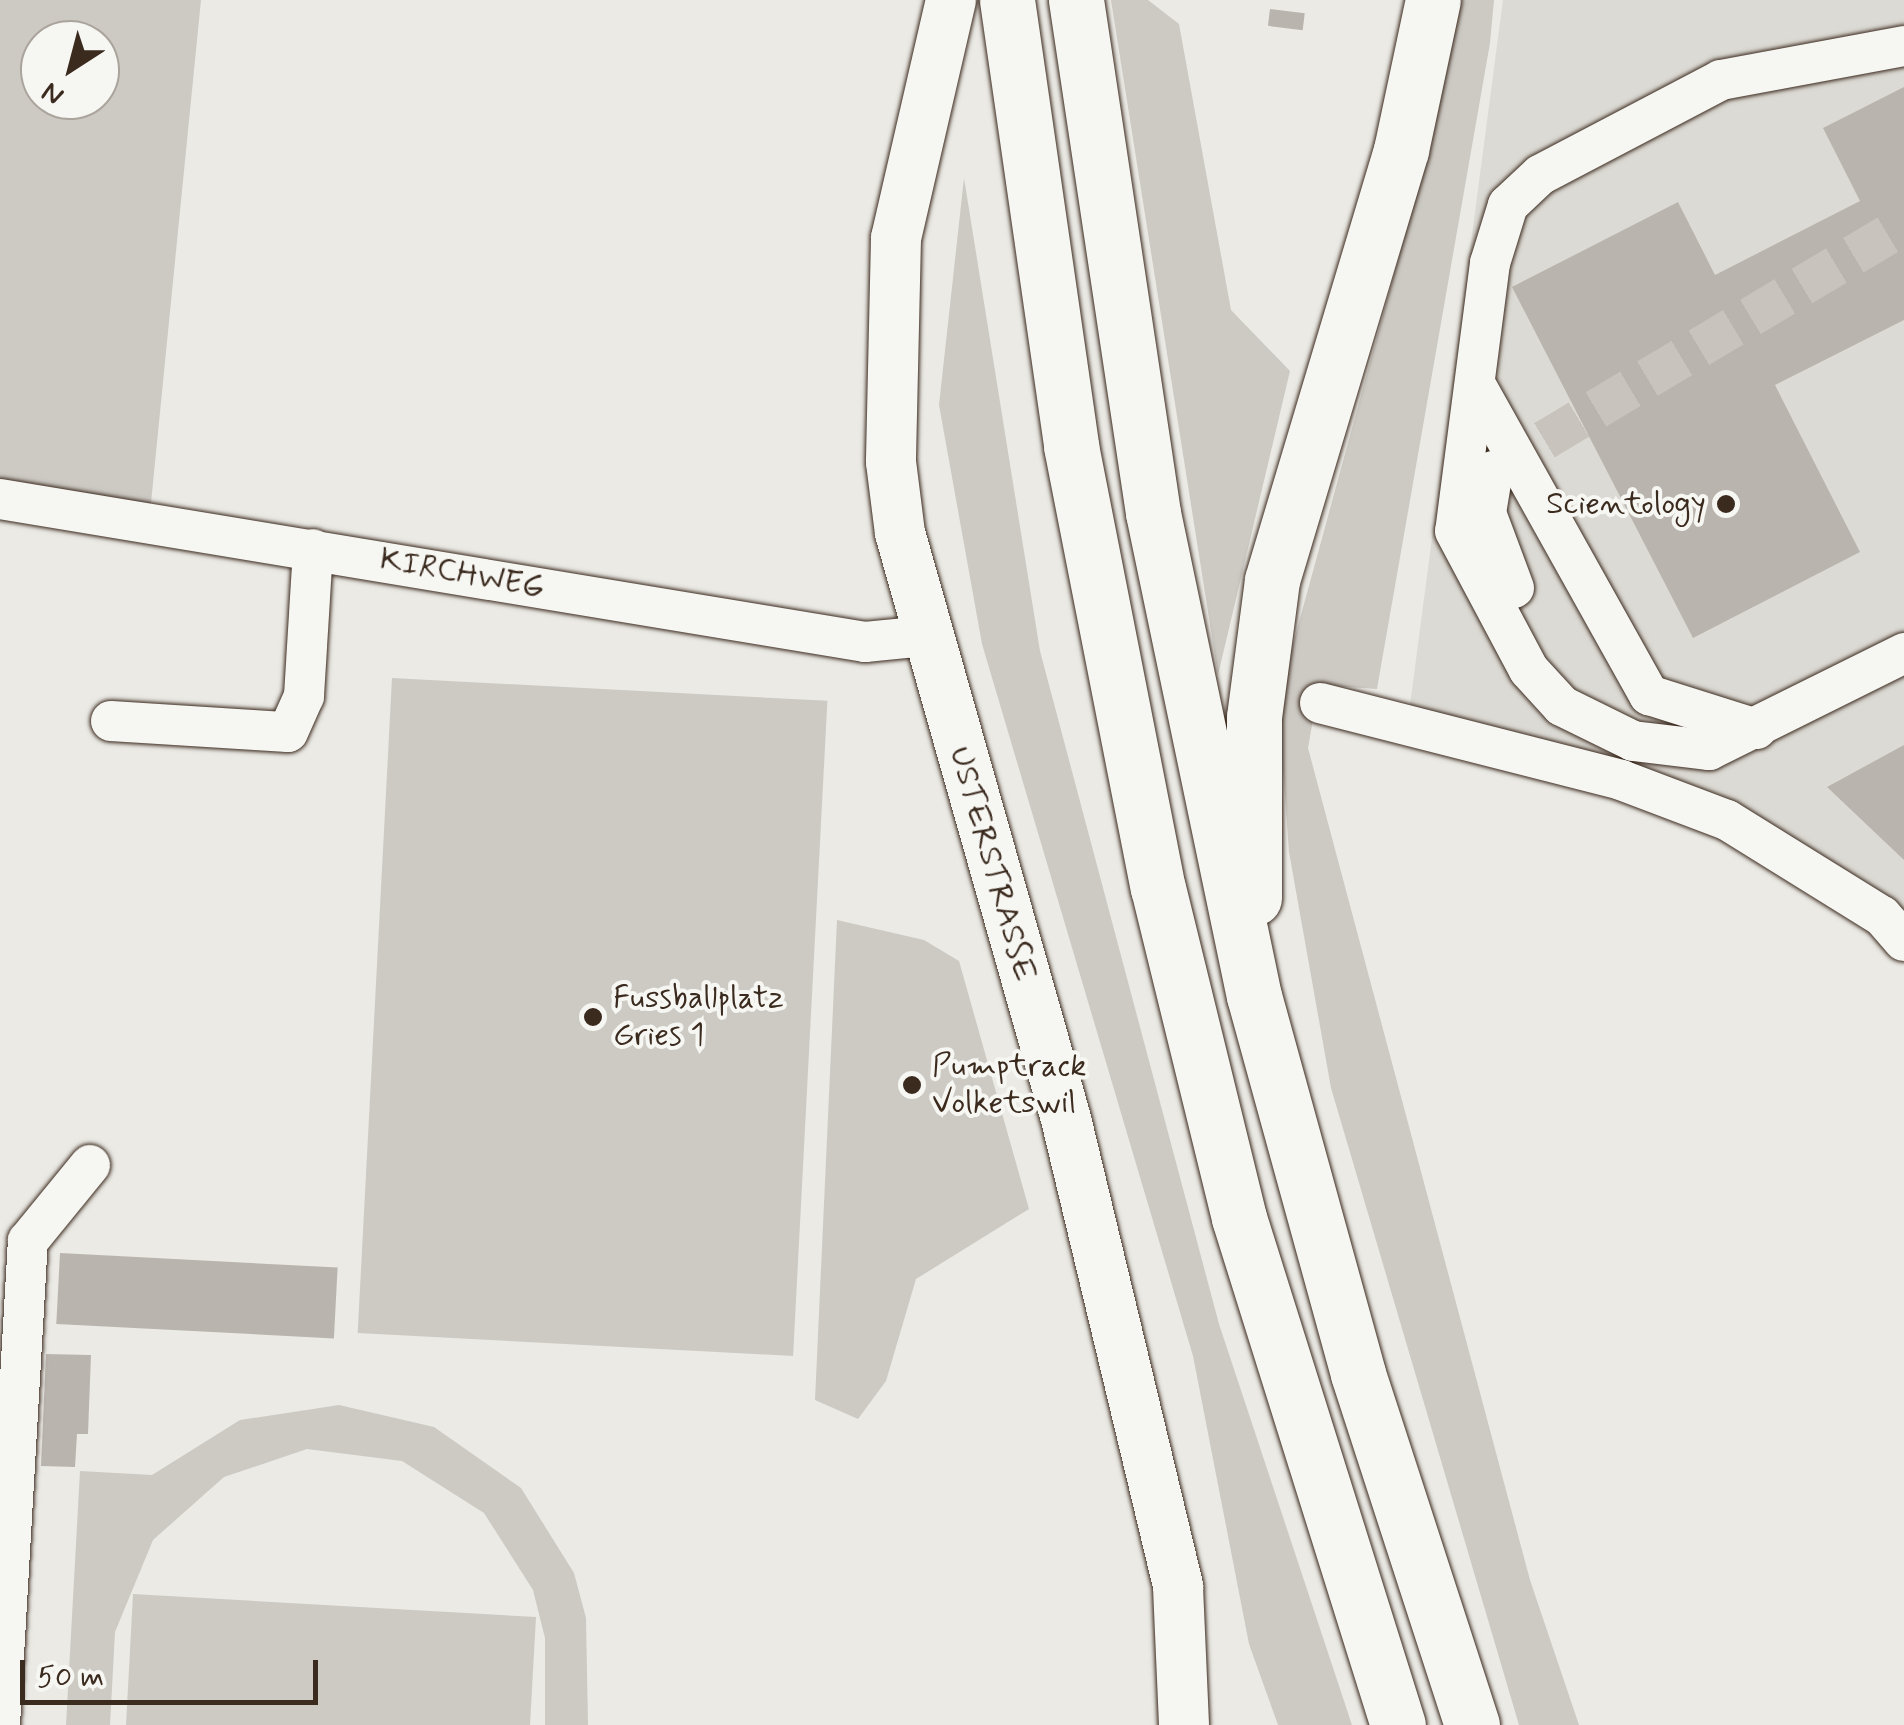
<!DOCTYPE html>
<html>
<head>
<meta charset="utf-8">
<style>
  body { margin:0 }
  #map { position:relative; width:1904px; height:1725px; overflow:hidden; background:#ebeae5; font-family:Mynerve,sans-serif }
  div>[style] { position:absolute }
  .built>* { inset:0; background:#dcdad4 }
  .green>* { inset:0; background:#cdcac4; transform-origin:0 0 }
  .building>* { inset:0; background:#bab4ae; transform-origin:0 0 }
  .minor-tunnel>* { height:40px; margin-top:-20px; transform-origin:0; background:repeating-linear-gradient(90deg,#c8c4bd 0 40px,transparent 0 60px) }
  .roads { filter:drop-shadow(0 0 2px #3b2a1e) drop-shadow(0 0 2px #3b2a1e) }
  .minor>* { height:40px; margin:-20px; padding:0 20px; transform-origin:20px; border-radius:20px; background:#f6f6f2 }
  .major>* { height:50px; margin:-25px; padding:0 25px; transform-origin:25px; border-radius:25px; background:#f6f6f2 }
  .highway>* { height:55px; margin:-27.5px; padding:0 27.5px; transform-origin:27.5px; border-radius:27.5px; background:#f6f6f2 }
  .dots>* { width:28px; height:28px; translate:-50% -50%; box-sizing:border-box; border:5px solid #f6f6f2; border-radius:50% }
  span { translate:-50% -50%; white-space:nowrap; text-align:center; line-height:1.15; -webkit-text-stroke:8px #f6f6f2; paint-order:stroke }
  .poi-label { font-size:32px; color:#3b2a1e }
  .right { translate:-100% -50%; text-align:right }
  .left { translate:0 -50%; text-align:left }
  .street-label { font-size:32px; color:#3b2a1e }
  .north { position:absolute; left:20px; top:20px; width:100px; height:100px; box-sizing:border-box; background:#f6f6f2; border:2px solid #aba49d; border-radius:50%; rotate:216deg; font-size:28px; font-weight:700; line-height:40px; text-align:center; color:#3b2a1e }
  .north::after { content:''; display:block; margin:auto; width:35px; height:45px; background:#3b2a1e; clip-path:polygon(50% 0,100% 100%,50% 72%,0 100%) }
  .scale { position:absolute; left:20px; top:1660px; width:298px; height:45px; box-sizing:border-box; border:5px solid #3b2a1e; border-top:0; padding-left:12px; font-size:30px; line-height:35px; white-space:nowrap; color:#3b2a1e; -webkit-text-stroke:8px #f6f6f2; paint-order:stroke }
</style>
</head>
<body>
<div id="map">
  <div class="built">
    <i style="clip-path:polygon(1503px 0,1904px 0,1904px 941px,1727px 820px,1408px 720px)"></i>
  </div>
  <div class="green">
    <i style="clip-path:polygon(evenodd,0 0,201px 0,149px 523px,0 499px,0 0,40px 40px,100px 40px,100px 100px,40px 100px,40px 40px)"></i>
    <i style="clip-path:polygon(1111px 0,1148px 0,1179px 24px,1231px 310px,1290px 371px,1218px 675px)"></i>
    <i style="clip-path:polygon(1452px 0,1494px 0,1490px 43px,1377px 689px,1319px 685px,1308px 748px,1530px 1580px,1579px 1725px,1519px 1725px,1331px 1088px,1289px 852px,1278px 699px,1418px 187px)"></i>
    <i style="clip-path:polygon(964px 178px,1040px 651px,1219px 1324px,1352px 1725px,1278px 1725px,1249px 1644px,1193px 1356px,982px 644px,939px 405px)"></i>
    <i style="left:392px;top:678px;width:436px;height:656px;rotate:3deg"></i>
    <i style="clip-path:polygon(837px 920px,924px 940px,959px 961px,1029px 1209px,916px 1279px,886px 1381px,858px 1419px,815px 1400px)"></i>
    <i style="clip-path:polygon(339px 1405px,434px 1427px,521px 1488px,574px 1573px,586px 1618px,588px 1725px,545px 1725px,545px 1638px,533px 1590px,484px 1513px,402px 1461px,307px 1449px,224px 1477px,153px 1540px,115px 1632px,110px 1725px,66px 1725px,80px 1471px,152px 1475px,240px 1420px)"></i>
    <i style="clip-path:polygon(133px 1594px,536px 1617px,530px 1725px,126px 1725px)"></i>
  </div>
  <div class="building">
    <i style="left:1270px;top:9px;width:35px;height:17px;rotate:7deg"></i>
    <i style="clip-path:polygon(1904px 87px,1904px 320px,1775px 385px,1860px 552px,1693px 638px,1512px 287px,1678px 202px,1715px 275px,1860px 201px,1823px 128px)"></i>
    <i style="clip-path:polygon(1904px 745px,1904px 860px,1827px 787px)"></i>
    <i style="left:60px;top:1253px;width:278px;height:71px;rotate:3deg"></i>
    <i style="clip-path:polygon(46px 1354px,91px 1355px,88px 1434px,77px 1434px,75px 1467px,41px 1466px)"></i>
  </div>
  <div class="minor-tunnel">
    <i style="left:1493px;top:471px;width:479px;rotate:-30.9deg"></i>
  </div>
  <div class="roads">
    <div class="minor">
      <i style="left:1904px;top:46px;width:186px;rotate:169.5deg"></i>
      <i style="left:1721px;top:80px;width:204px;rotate:152.3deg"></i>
      <i style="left:1540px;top:175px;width:44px;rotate:136.8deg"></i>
      <i style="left:1508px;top:205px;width:61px;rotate:107.2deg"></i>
      <i style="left:1490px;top:263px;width:270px;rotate:97.4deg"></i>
      <i style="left:1455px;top:531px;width:157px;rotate:62deg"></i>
      <i style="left:1529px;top:670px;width:49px;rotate:47.5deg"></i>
      <i style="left:1562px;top:706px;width:79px;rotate:26.2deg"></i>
      <i style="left:1633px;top:741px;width:77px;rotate:6.8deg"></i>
      <i style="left:1709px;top:750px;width:218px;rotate:-26.4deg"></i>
      <i style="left:1478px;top:389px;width:351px;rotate:60.8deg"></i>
      <i style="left:1649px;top:695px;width:113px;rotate:17.5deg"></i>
      <i style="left:1493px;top:471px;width:43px;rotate:99.5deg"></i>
      <i style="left:1486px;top:513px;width:80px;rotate:69.5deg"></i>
      <i style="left:0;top:499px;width:877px;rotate:9.39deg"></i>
      <i style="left:865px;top:642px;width:60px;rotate:-5.7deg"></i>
      <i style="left:1320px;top:703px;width:311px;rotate:14.3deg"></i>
      <i style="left:1621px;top:780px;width:113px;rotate:20.7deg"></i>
      <i style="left:1727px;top:820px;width:182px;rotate:31.8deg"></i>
      <i style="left:1882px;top:916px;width:33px;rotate:49deg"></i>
      <i style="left:111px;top:721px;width:177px;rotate:3.6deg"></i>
      <i style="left:288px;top:732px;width:39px;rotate:-66deg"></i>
      <i style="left:304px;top:696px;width:147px;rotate:-86.5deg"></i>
      <i style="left:0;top:1725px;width:485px;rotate:-86.7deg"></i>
      <i style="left:28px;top:1241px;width:98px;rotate:-50.8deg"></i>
    </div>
    <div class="major">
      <i style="left:951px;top:0;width:244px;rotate:103deg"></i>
      <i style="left:896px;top:238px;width:224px;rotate:91.3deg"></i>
      <i style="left:891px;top:462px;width:72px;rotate:82.8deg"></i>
      <i style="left:900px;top:533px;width:609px;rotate:74.18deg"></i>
      <i style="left:1066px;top:1119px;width:481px;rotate:76.5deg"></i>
      <i style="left:1178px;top:1587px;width:138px;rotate:87.5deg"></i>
    </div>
    <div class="highway">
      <i style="left:1007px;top:0;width:451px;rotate:81.8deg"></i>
      <i style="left:1071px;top:446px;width:450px;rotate:78.9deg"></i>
      <i style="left:1158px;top:888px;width:340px;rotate:76.2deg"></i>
      <i style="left:1239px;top:1218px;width:531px;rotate:72.59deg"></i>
      <i style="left:1076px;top:0;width:519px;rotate:81.46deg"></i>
      <i style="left:1153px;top:513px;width:493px;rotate:78.2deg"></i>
      <i style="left:1254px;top:996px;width:392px;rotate:74.6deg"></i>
      <i style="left:1358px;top:1374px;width:369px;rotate:72deg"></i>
      <i style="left:1254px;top:898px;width:181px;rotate:-90deg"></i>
      <i style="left:1254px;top:717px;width:138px;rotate:-82.5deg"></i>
      <i style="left:1272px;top:580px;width:449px;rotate:-73.3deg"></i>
      <i style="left:1401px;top:150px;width:153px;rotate:-78deg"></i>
    </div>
  </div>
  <div class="dots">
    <i style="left:1726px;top:504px;background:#3b2a1e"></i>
    <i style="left:593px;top:1017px;background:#3b2a1e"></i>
    <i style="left:912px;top:1085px;background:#3b2a1e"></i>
  </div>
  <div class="poi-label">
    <span class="right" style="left:1706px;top:504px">Scientology</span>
    <span class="left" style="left:613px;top:1017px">Fussballplatz<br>Gries 1</span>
    <span class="left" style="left:932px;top:1085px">Pumptrack<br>Volketswil</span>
  </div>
  <div class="street-label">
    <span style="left:462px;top:574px;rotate:10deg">KIRCHWEG</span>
    <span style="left:992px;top:864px;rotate:74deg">USTERSTRASSE</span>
  </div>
  <div class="north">N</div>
  <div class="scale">50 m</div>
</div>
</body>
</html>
